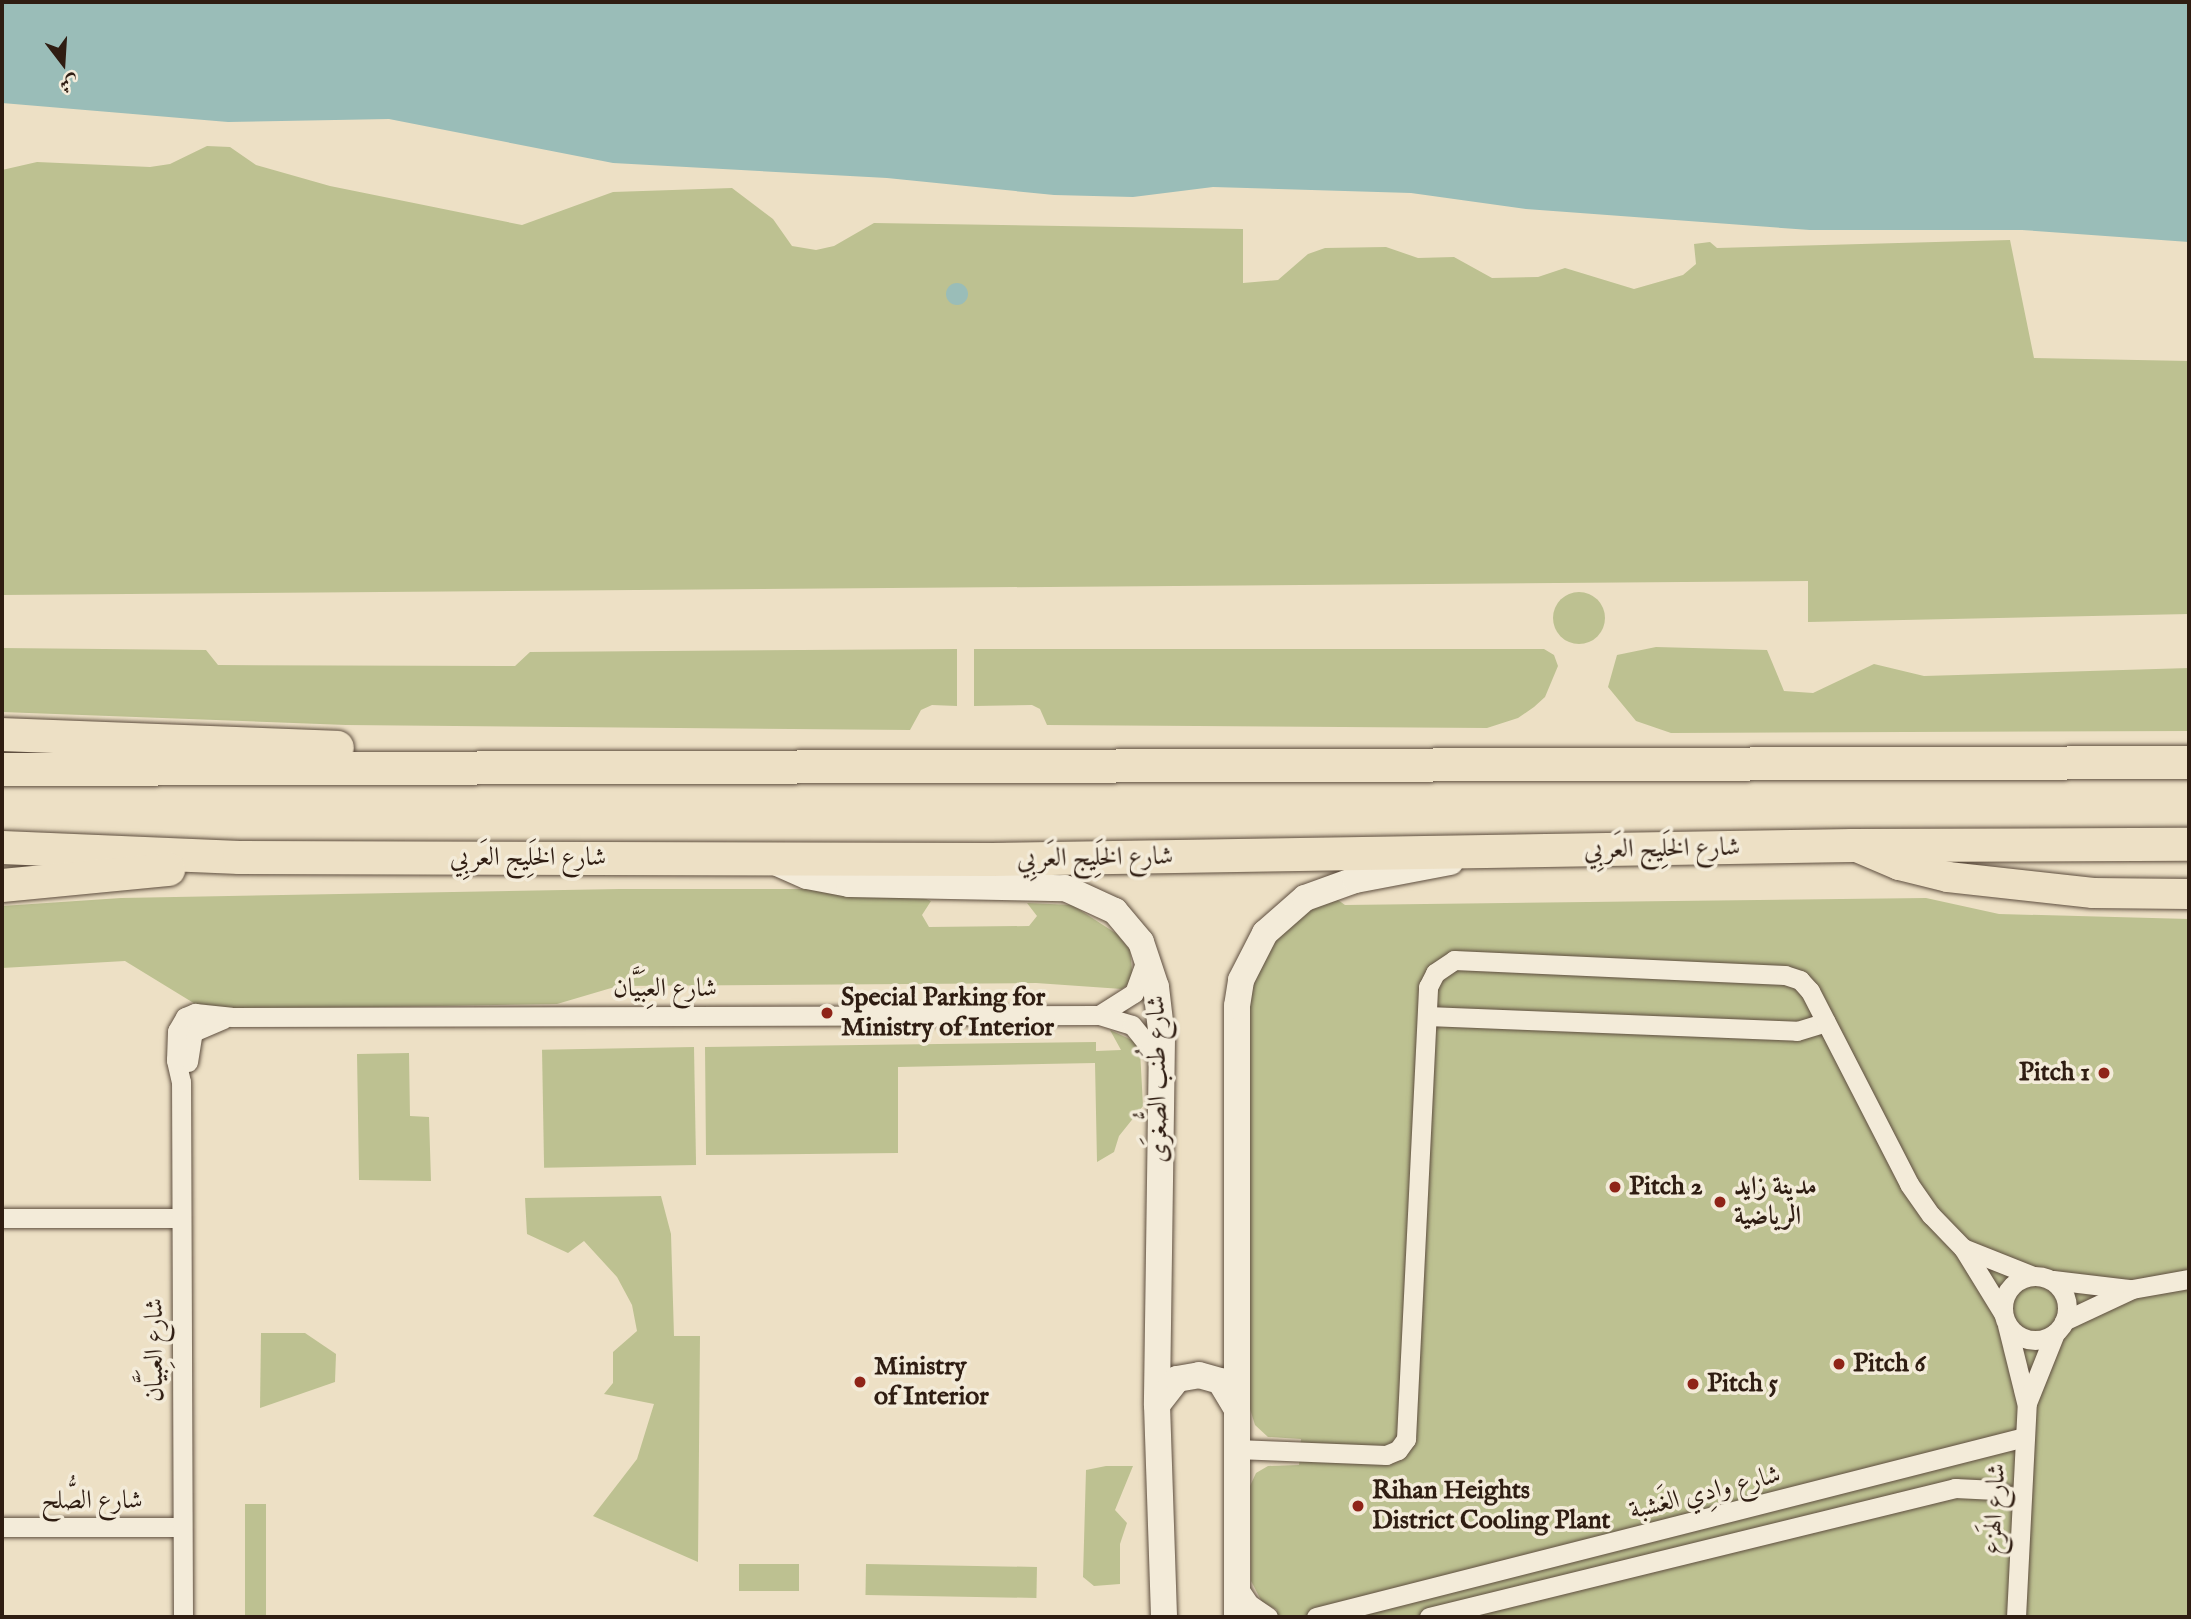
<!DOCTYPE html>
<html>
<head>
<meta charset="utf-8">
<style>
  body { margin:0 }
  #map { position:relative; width:2191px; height:1619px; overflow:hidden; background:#ede0c5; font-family:"IM FELL English",Amiri,serif }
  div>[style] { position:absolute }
  .green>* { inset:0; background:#bdc191; transform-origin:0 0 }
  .round { border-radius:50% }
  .water>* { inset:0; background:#9abdb8 }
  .roads { filter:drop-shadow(0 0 2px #5e4e3f) drop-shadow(0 0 2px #5e4e3f) }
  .street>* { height:19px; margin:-9.5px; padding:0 9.5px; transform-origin:9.5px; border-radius:9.5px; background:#f3ebd9 }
  .street>.ring { margin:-9.5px; padding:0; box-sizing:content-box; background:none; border:19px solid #f3ebd9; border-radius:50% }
  .secondary>* { height:26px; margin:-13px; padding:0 13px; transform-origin:13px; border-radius:13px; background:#f3ebd9 }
  .primary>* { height:30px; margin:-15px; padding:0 15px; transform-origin:15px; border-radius:15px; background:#ede0c5 }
  .highway>* { height:33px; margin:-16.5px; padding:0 16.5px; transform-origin:16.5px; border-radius:16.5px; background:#ede0c5 }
  .dots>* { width:19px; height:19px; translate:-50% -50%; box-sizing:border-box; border:4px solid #f3ebd9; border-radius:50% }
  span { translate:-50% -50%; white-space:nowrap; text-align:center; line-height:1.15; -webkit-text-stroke:7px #f3ebd9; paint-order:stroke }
  .street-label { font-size:26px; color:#2f1d12 }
  .poi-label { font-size:26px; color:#2f1d12; font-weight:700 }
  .left { translate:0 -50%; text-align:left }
  .right { translate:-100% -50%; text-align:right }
  .frame { position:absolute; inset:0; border:4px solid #2f1d12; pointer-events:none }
  .north { position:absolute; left:28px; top:28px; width:70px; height:70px; -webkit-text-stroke:5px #f3ebd9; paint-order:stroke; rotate:163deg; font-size:19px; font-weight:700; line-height:28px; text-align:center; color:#2f1d12 }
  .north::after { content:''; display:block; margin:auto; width:24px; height:32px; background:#2f1d12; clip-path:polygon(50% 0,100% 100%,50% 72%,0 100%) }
</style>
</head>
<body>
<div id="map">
  <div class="green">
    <i style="clip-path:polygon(207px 146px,230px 147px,256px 165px,330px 186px,522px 225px,613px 192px,732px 188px,773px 219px,792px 246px,816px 250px,834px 246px,874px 223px,1243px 229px,1243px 283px,1278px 280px,1308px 254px,1325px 248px,1386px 247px,1418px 258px,1454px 257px,1492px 278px,1538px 277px,1565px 268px,1634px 289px,1683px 275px,1696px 264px,1694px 244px,1710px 242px,1717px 248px,2010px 240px,2034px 358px,2189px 361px,2189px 614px,1808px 622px,1808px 581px,2px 595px,2px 170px,37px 162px,150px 167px,170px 164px)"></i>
    <i class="round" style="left:1553px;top:592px;width:52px;height:52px"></i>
    <i style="clip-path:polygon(1656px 647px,1767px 650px,1784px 691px,1813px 693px,1874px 664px,1924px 676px,2189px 668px,2189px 731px,1671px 733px,1636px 721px,1608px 687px,1617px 655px)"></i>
    <i style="clip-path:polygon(2px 648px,206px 650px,218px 665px,504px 666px,515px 666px,530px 652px,957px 649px,957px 706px,932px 705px,921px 710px,910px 730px,346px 725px,2px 712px)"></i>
    <i style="clip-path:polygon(974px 649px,1544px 649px,1554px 655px,1558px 666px,1545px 697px,1534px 707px,1518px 718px,1487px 728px,1047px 725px,1040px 709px,1032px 705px,974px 706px)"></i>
    <i style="clip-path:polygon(620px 889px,900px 889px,931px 901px,922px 915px,929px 927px,1029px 926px,1037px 916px,1027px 903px,1072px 905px,1117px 934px,1130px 950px,1133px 980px,1122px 989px,1036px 983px,618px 986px,557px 1004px,205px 1010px,125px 961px,2px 968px,2px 906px,121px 898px)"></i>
    <i style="clip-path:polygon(1331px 895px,1345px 905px,1926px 898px,1999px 914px,2189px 919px,2189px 1617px,1274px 1617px,1277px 1610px,1262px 1602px,1251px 1581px,1250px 1486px,1256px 1473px,1268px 1466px,1299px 1465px,1301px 1439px,1268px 1437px,1255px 1425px,1250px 1409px,1250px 996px,1270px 939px)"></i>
    <i style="clip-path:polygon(1110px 1030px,1132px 1040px,1140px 1050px,1143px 1106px,1119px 1136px,1114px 1152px,1097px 1162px,1095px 1063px,898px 1067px,898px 1153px,706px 1155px,705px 1047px,1096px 1042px,1096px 1051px,1121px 1050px)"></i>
    <i style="left:694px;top:1047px;width:118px;height:152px;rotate:89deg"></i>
    <i style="clip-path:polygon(409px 1053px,410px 1116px,429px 1117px,431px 1181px,359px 1180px,357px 1054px)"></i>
    <i style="clip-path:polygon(661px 1196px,671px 1234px,674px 1336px,700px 1336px,698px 1562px,593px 1516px,637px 1459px,654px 1404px,604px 1394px,613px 1383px,613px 1352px,637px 1331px,632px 1305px,617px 1277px,584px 1241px,568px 1253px,527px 1234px,525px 1198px)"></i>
    <i style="clip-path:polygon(261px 1333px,305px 1333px,336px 1354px,335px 1382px,260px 1408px)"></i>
    <i style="clip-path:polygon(1106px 1466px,1133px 1466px,1115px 1510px,1127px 1523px,1120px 1544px,1120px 1584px,1094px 1586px,1083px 1577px,1086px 1470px)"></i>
    <i style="left:245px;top:1504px;width:21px;height:113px"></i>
    <i style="left:739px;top:1564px;width:60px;height:27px"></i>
    <i style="left:866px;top:1564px;width:171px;height:31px;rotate:1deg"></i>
  </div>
  <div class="water">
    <i style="clip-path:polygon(2px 2px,2189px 2px,2189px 242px,2022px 230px,1810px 230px,1526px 209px,1411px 193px,1213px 187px,1133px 197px,1054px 195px,887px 178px,613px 163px,389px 119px,228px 122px,2px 103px)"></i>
    <i class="round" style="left:946px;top:283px;width:22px;height:22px"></i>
  </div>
  <div class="roads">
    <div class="street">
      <i style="left:1099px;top:1015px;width:41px;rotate:-32.2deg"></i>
      <i style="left:1134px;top:993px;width:37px;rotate:-70deg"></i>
      <i style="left:1427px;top:1016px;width:370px;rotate:2.3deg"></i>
      <i style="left:1797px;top:1031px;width:30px;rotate:-17deg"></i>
      <i style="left:188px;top:1062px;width:30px;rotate:-81deg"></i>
      <i style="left:193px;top:1032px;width:33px;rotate:-23deg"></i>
      <i style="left:2px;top:1218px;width:179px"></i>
      <i style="left:1963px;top:1248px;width:73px;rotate:21.7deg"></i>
      <i class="ring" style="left:2003px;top:1276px;width:45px;height:45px"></i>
      <i style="left:2053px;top:1280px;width:76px;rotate:6.8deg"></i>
      <i style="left:2064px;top:1321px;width:75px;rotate:-25.2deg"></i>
      <i style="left:2132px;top:1289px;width:58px;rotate:-10deg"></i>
      <i style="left:2007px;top:1325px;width:79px;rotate:76.1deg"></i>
      <i style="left:1236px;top:1449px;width:150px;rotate:2.3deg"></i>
      <i style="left:1386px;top:1455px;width:13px;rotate:-23deg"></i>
      <i style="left:1398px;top:1450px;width:14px;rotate:-54deg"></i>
      <i style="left:1406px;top:1439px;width:453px;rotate:-87.2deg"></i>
      <i style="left:1428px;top:987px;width:16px;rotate:-63deg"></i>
      <i style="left:1435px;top:973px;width:23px;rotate:-34deg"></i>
      <i style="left:1454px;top:960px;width:331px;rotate:2.6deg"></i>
      <i style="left:1785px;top:975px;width:16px;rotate:18deg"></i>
      <i style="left:1800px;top:980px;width:15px;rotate:48deg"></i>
      <i style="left:1810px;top:991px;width:217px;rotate:62.8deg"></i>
      <i style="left:1909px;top:1184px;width:38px;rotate:55deg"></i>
      <i style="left:1931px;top:1215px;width:46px;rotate:45.9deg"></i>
      <i style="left:1963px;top:1248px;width:76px;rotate:58.4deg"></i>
      <i style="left:2px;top:1527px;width:180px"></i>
      <i style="left:1237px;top:1586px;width:22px;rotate:56deg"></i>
      <i style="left:1249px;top:1604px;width:23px;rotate:34deg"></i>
      <i style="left:183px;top:1617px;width:535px;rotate:-90.21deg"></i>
      <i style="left:181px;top:1082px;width:23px;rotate:-103deg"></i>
      <i style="left:176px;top:1060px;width:29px;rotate:-88deg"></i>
      <i style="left:177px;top:1031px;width:16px;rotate:-60deg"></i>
      <i style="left:185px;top:1017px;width:11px;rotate:-22deg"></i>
      <i style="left:195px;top:1013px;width:36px;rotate:6deg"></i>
      <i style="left:231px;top:1017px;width:868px;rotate:-0.13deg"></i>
      <i style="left:1099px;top:1015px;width:34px;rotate:17deg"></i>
      <i style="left:1132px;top:1025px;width:48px;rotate:51deg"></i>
      <i style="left:1316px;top:1617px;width:731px;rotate:-14.25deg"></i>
      <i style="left:1429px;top:1617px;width:542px;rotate:-13.78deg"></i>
      <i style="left:1955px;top:1488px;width:41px;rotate:2.8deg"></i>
      <i style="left:1996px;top:1490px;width:28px;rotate:26deg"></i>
      <i style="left:2016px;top:1617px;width:214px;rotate:-87.1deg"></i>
      <i style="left:2027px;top:1403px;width:75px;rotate:-68.2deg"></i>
    </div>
    <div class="secondary">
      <i style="left:773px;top:861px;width:37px;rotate:24deg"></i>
      <i style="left:807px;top:876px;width:43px;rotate:10.8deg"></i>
      <i style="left:849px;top:884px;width:216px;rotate:1.1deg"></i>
      <i style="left:1065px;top:888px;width:55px;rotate:24.7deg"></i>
      <i style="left:1115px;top:911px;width:40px;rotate:50deg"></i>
      <i style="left:1141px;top:942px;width:47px;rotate:71.6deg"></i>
      <i style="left:1156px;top:987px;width:51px;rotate:83.3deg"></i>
      <i style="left:1162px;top:1038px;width:367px;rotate:90.8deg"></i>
      <i style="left:1157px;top:1405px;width:212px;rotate:88.1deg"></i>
      <i style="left:1157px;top:1405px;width:33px;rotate:-52deg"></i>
      <i style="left:1177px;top:1379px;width:22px;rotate:-10deg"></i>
      <i style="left:1199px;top:1375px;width:22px;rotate:16deg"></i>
      <i style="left:1220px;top:1381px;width:31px;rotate:59deg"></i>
      <i style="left:1237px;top:1617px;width:611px;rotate:-90deg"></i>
      <i style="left:1237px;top:1006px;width:26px;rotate:-81deg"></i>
      <i style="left:1241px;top:980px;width:53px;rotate:-62.9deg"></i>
      <i style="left:1265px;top:933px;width:53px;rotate:-41.2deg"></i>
      <i style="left:1305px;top:898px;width:53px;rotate:-19.8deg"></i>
      <i style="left:1355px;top:880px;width:97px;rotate:-10.7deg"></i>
    </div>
    <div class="primary">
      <i style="left:1852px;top:845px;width:51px;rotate:23.1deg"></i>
      <i style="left:1899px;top:865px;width:50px;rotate:13.8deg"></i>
      <i style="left:1948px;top:877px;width:146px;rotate:6.3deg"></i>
      <i style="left:2093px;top:893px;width:96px;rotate:0.6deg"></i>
    </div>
    <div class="highway">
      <i style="left:2px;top:734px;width:335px;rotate:2.2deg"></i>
      <i style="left:2px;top:769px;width:2187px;rotate:-0.18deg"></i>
      <i style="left:2px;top:847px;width:237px;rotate:2.4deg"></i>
      <i style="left:239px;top:857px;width:753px;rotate:0.15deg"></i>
      <i style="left:992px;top:859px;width:860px;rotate:-0.93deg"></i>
      <i style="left:1852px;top:845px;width:337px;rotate:-0.2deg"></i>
      <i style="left:2px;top:885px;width:167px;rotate:-5.5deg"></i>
    </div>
  </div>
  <div class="dots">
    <i style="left:827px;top:1013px;background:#8f2418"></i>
    <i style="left:2104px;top:1073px;background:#8f2418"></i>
    <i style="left:1615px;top:1187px;background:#8f2418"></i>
    <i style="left:1720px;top:1202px;background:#8f2418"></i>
    <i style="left:1839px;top:1364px;background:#8f2418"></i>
    <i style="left:860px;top:1382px;background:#8f2418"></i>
    <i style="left:1693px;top:1384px;background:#8f2418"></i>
    <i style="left:1358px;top:1506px;background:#8f2418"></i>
  </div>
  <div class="street-label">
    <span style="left:1662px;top:849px;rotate:-1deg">شارع الخَلِيج العَربِي</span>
    <span style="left:528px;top:858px">شارع الخَلِيج العَربِي</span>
    <span style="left:1095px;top:858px;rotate:-1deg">شارع الخَلِيج العَربِي</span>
    <span style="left:665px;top:989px">شارع العِبَيَّان</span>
    <span style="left:1158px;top:1079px;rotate:-91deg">شارع طُنب الصُّغرَى</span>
    <span style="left:155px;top:1350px;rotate:-90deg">شارع العِبَيَّان</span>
    <span style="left:1705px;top:1493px;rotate:-14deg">شارع وادِي الغَشبة</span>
    <span style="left:92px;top:1501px">شارع الصُّلح</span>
    <span style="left:1995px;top:1509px;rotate:-87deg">شارع الهَزع</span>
  </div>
  <div class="poi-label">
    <span class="left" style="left:841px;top:1013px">Special Parking for<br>Ministry of Interior</span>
    <span class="right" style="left:2090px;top:1073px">Pitch 1</span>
    <span class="left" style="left:1629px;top:1187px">Pitch 2</span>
    <span class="left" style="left:1734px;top:1202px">مدينة زايد<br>الرياضية</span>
    <span class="left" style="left:1853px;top:1364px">Pitch 6</span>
    <span class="left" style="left:874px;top:1382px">Ministry<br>of Interior</span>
    <span class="left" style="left:1707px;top:1384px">Pitch 5</span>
    <span class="left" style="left:1372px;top:1506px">Rihan Heights<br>District Cooling Plant</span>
  </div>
  <div class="frame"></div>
  <div class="north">ش</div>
</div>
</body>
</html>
